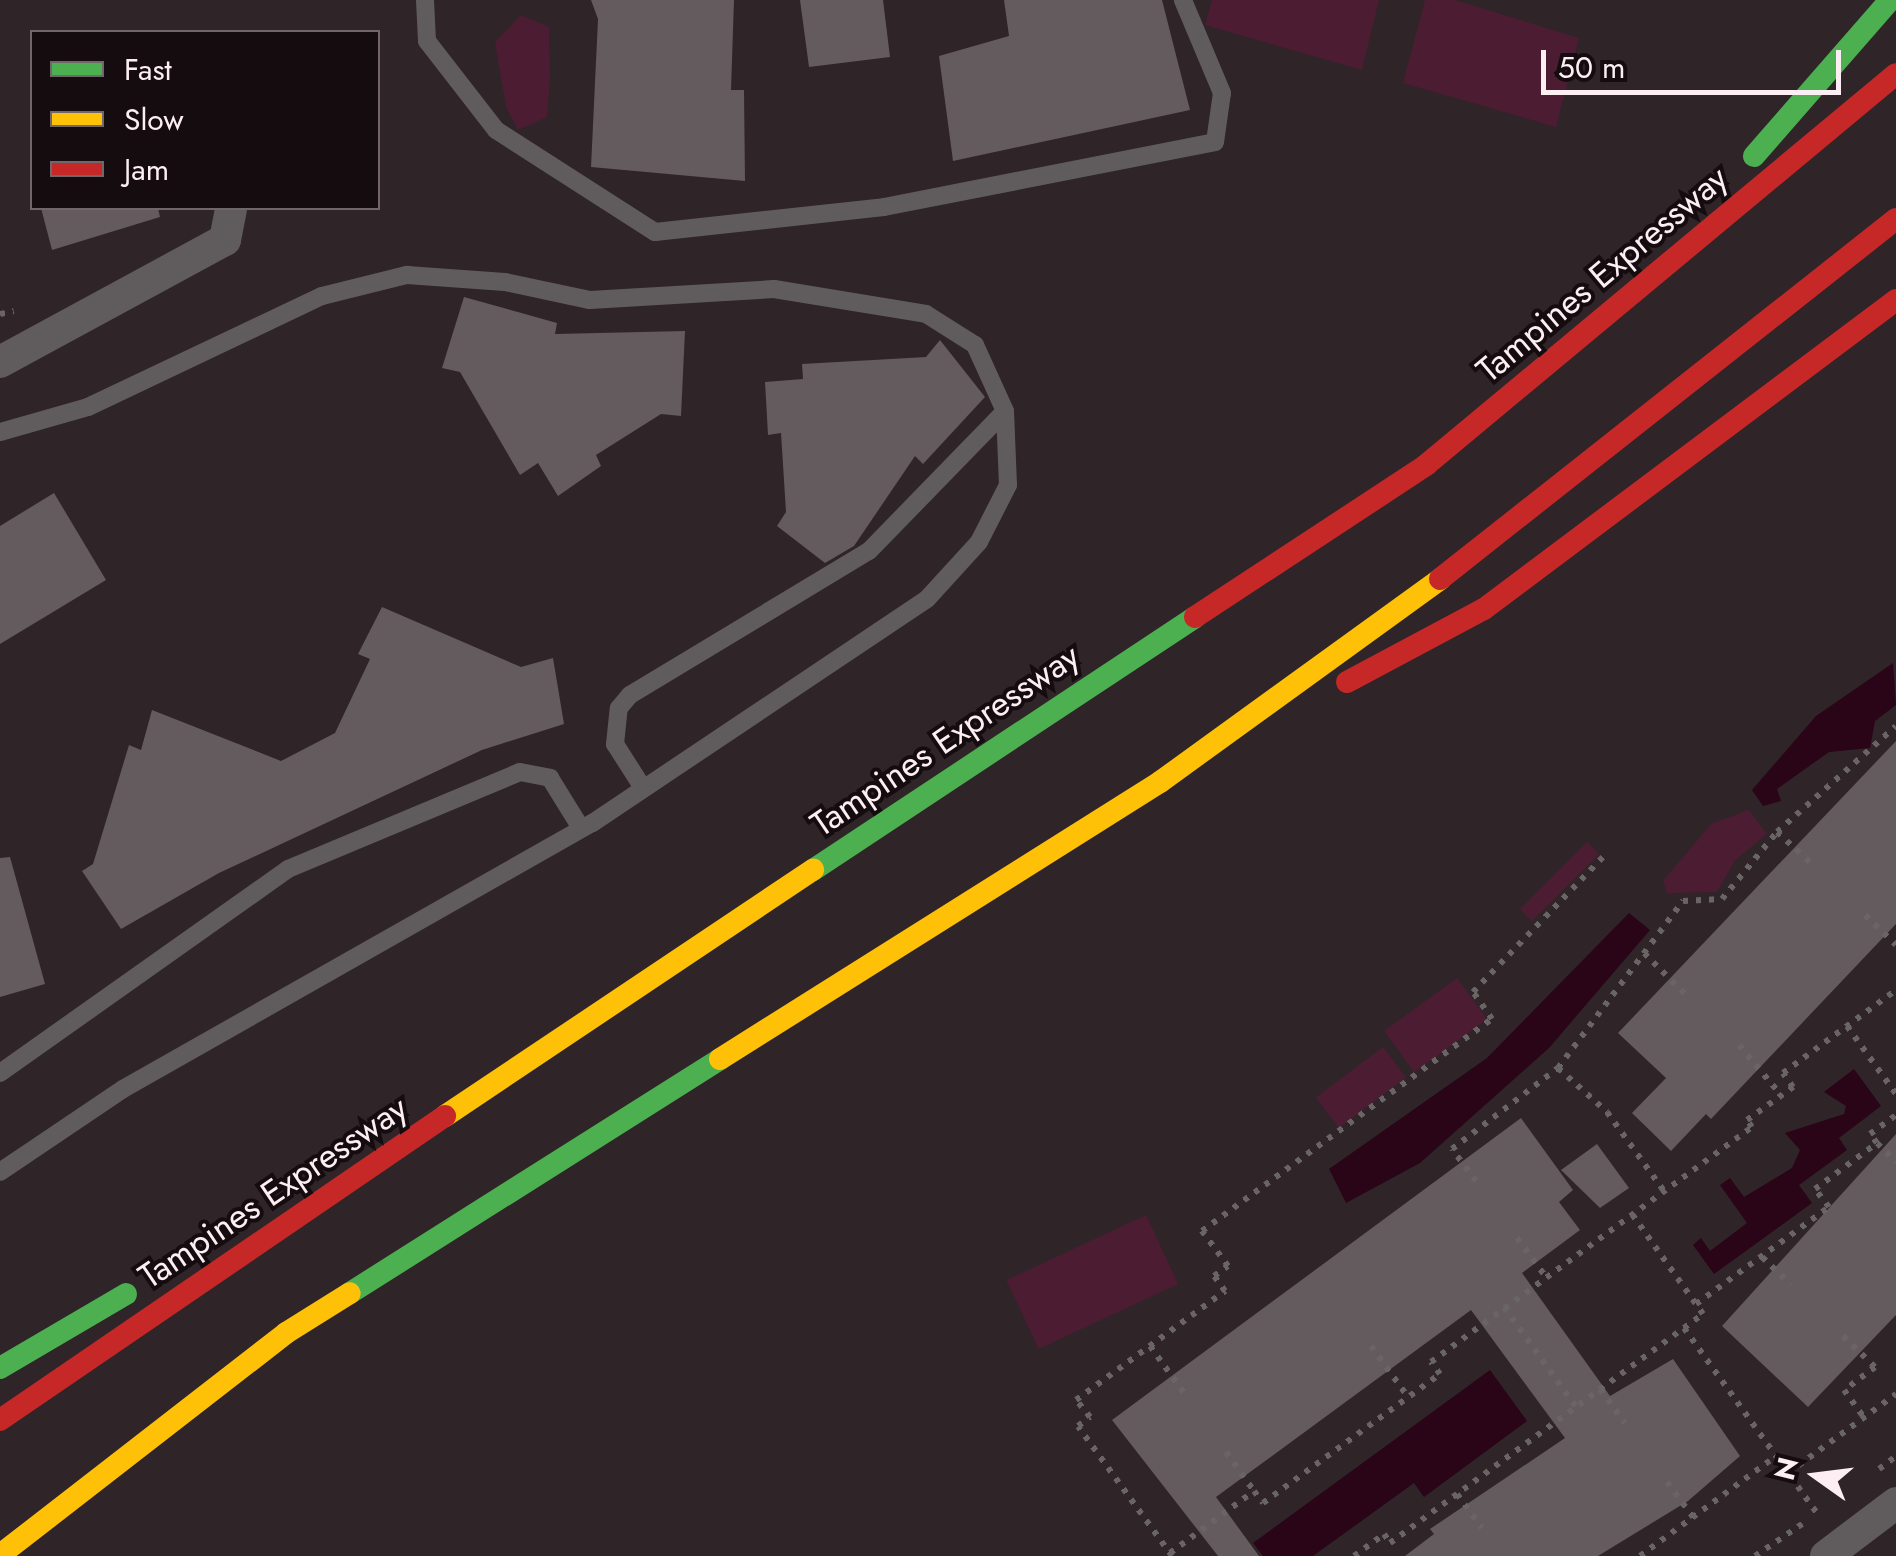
<!DOCTYPE html>
<html>
<head>
<meta charset="utf-8">
<style>
  body { margin:0 }
  #map { position:relative; width:1896px; height:1556px; overflow:hidden; background:#2f2428; font-family:Jost,sans-serif }
  div>[style] { position:absolute }
  .green>* { inset:0; background:#4c1d32; transform-origin:0 0 }
  .water>* { inset:0; background:#2a0417 }
  .building>* { inset:0; background:#645b5e }
  .path>* { height:6px; margin-top:-3px; transform-origin:0; background:repeating-linear-gradient(90deg,#696465 0 5px,transparent 0 13px) }
  .lane>* { height:18px; margin:-9px; padding:0 9px; transform-origin:9px; border-radius:9px; background:#605c5e }
  .street>* { height:32px; margin:-16px; padding:0 16px; transform-origin:16px; border-radius:16px; background:#605c5e }
  .fast>* { height:22px; margin:-11px; padding:0 11px; transform-origin:11px; border-radius:11px; background:#4caf50 }
  .slow>* { height:22px; margin:-11px; padding:0 11px; transform-origin:11px; border-radius:11px; background:#ffc107 }
  .jam>* { height:22px; margin:-11px; padding:0 11px; transform-origin:11px; border-radius:11px; background:#c62828 }
  span { translate:-50% -50%; white-space:nowrap; text-align:center; line-height:1.15; -webkit-text-stroke:8px #150c10; paint-order:stroke }
  .street-label { font-size:35px; color:#fceef3 }
  .legend { position:absolute; left:30px; top:30px; width:350px; height:180px; box-sizing:border-box; background:#150c10; border:2px solid #71666b; margin:0; padding:12px 18px; list-style:none; font-size:30px; color:#fceef3 }
  .legend li { display:flex; align-items:center; gap:20px; height:50px }
  .legend b { width:50px; border:2px solid #71666b }
  .north { position:absolute; left:1766px; top:1426px; width:100px; height:100px; -webkit-text-stroke:8px #150c10; paint-order:stroke; rotate:284deg; font-size:28px; font-weight:700; line-height:40px; text-align:center; color:#fceef3 }
  .north::after { content:''; display:block; margin:auto; width:35px; height:45px; background:#fceef3; clip-path:polygon(50% 0,100% 100%,50% 72%,0 100%) }
  .scale { position:absolute; left:1541px; top:50px; width:300px; height:45px; box-sizing:border-box; border:5px solid #fceef3; border-top:0; padding-left:12px; font-size:30px; line-height:35px; white-space:nowrap; color:#fceef3; -webkit-text-stroke:8px #150c10; paint-order:stroke }
</style>
</head>
<body>
<div id="map">
  <div class="green">
    <i style="clip-path:polygon(1212px 0,1379px 0,1362px 70px,1205px 25px)"></i>
    <i style="clip-path:polygon(1425px 0,1455px 0,1579px 38px,1556px 127px,1403px 83px)"></i>
    <i style="clip-path:polygon(521px 15px,549px 27px,550px 77px,547px 117px,518px 130px,506px 107px,495px 42px)"></i>
    <i style="clip-path:polygon(1749px 810px,1767px 834px,1735px 860px,1717px 892px,1667px 893px,1663px 881px,1711px 824px)"></i>
    <i style="left:1587px;top:842px;width:17px;height:95px;rotate:45deg"></i>
    <i style="left:1457px;top:978px;width:51px;height:90px;rotate:54deg"></i>
    <i style="left:1383px;top:1047px;width:38px;height:84px;rotate:53deg"></i>
    <i style="left:1146px;top:1215px;width:76px;height:154px;rotate:65deg"></i>
  </div>
  <div class="water">
    <i style="clip-path:polygon(1893px 663px,1896px 705px,1875px 721px,1870px 748px,1829px 752px,1777px 789px,1781px 801px,1763px 806px,1752px 790px,1816px 716px)"></i>
    <i style="clip-path:polygon(1629px 913px,1650px 930px,1549px 1048px,1420px 1163px,1346px 1203px,1329px 1169px,1487px 1058px)"></i>
    <i style="clip-path:polygon(1854px 1069px,1881px 1106px,1839px 1138px,1847px 1150px,1799px 1185px,1812px 1203px,1714px 1274px,1693px 1245px,1701px 1238px,1710px 1251px,1747px 1223px,1720px 1185px,1730px 1178px,1744px 1197px,1792px 1168px,1800px 1150px,1785px 1133px,1844px 1114px,1846px 1106px,1824px 1092px)"></i>
    <i style="clip-path:polygon(1490px 1370px,1527px 1421px,1424px 1497px,1414px 1483px,1313px 1556px,1263px 1556px,1253px 1543px)"></i>
  </div>
  <div class="building">
    <i style="clip-path:polygon(591px 0,734px 0,731px 90px,744px 90px,745px 181px,591px 167px,598px 19px)"></i>
    <i style="clip-path:polygon(800px 0,883px 0,890px 57px,809px 67px)"></i>
    <i style="clip-path:polygon(1004px 0,1162px 0,1190px 110px,953px 161px,939px 56px,1009px 36px)"></i>
    <i style="clip-path:polygon(41px 208px,158px 208px,160px 217px,52px 250px)"></i>
    <i style="clip-path:polygon(464px 297px,557px 323px,555px 334px,685px 331px,681px 416px,661px 414px,596px 455px,601px 466px,558px 496px,538px 463px,520px 475px,460px 372px,442px 368px)"></i>
    <i style="clip-path:polygon(940px 340px,985px 397px,923px 464px,915px 456px,854px 546px,825px 563px,777px 526px,786px 512px,781px 433px,768px 435px,765px 382px,803px 379px,802px 364px,926px 357px)"></i>
    <i style="clip-path:polygon(54px 493px,106px 580px,0 644px,0 526px)"></i>
    <i style="clip-path:polygon(382px 607px,521px 667px,553px 658px,564px 724px,482px 750px,219px 873px,121px 929px,82px 871px,93px 864px,129px 745px,141px 750px,152px 710px,281px 761px,335px 733px,370px 659px,358px 654px)"></i>
    <i style="clip-path:polygon(1896px 741px,1896px 924px,1711px 1119px,1706px 1114px,1671px 1151px,1632px 1113px,1666px 1078px,1618px 1033px)"></i>
    <i style="clip-path:polygon(10px 857px,45px 984px,0 997px,0 858px)"></i>
    <i style="clip-path:polygon(1521px 1118px,1573px 1190px,1559px 1202px,1580px 1230px,1522px 1273px,1610px 1396px,1673px 1359px,1740px 1456px,1688px 1501px,1598px 1556px,1405px 1556px,1434px 1534px,1430px 1529px,1565px 1438px,1471px 1310px,1216px 1497px,1259px 1556px,1218px 1556px,1112px 1420px)"></i>
    <i style="clip-path:polygon(1896px 1134px,1896px 1315px,1808px 1407px,1722px 1326px)"></i>
    <i style="clip-path:polygon(1597px 1144px,1629px 1188px,1600px 1208px,1561px 1170px)"></i>
  </div>
  <div class="path">
    <i style="left:0;top:314px;width:14px;rotate:-12deg"></i>
    <i style="left:1777px;top:832px;width:49px;rotate:42.5deg"></i>
    <i style="left:1865px;top:915px;width:43px;rotate:44.1deg"></i>
    <i style="left:1644px;top:953px;width:61px;rotate:45deg"></i>
    <i style="left:1847px;top:1026px;width:84px;rotate:54.2deg"></i>
    <i style="left:1739px;top:1045px;width:65px;rotate:50deg"></i>
    <i style="left:1558px;top:1068px;width:66px;rotate:41.9deg"></i>
    <i style="left:1607px;top:1112px;width:97px;rotate:54.2deg"></i>
    <i style="left:1877px;top:1143px;width:27px;rotate:45deg"></i>
    <i style="left:1476px;top:1181px;width:40px;rotate:-127deg"></i>
    <i style="left:1452px;top:1149px;width:133px;rotate:-37.4deg"></i>
    <i style="left:1558px;top:1068px;width:209px;rotate:-53.2deg"></i>
    <i style="left:1683px;top:901px;width:39px;rotate:-3deg"></i>
    <i style="left:1722px;top:899px;width:87px;rotate:-50.6deg"></i>
    <i style="left:1777px;top:832px;width:159px;rotate:-41.7deg"></i>
    <i style="left:1517px;top:1238px;width:49px;rotate:53.4deg"></i>
    <i style="left:1762px;top:1257px;width:40px;rotate:44deg"></i>
    <i style="left:1696px;top:1304px;width:165px;rotate:-36.1deg"></i>
    <i style="left:1829px;top:1207px;width:23px;rotate:-128deg"></i>
    <i style="left:1815px;top:1189px;width:77px;rotate:-36.6deg"></i>
    <i style="left:1877px;top:1143px;width:11px;rotate:-128deg"></i>
    <i style="left:1870px;top:1134px;width:32px;rotate:-36deg"></i>
    <i style="left:1504px;top:1307px;width:123px;rotate:54.2deg"></i>
    <i style="left:1684px;top:1328px;width:228px;rotate:54.3deg"></i>
    <i style="left:1843px;top:1336px;width:45px;rotate:44.1deg"></i>
    <i style="left:1875px;top:1367px;width:39px;rotate:143deg"></i>
    <i style="left:1844px;top:1390px;width:34px;rotate:54deg"></i>
    <i style="left:1150px;top:1346px;width:58px;rotate:54.1deg"></i>
    <i style="left:1371px;top:1346px;width:63px;rotate:54deg"></i>
    <i style="left:1600px;top:1389px;width:42px;rotate:53.7deg"></i>
    <i style="left:1226px;top:1452px;width:48px;rotate:54.3deg"></i>
    <i style="left:1879px;top:1469px;width:21px;rotate:-37deg"></i>
    <i style="left:1788px;top:1473px;width:134px;rotate:-36.2deg"></i>
    <i style="left:1667px;top:1482px;width:44px;rotate:53.4deg"></i>
    <i style="left:1457px;top:1494px;width:42px;rotate:53.7deg"></i>
    <i style="left:1170px;top:1553px;width:104px;rotate:-36.4deg"></i>
    <i style="left:1254px;top:1491px;width:15px;rotate:53deg"></i>
    <i style="left:1263px;top:1503px;width:219px;rotate:-36.1deg"></i>
    <i style="left:1440px;top:1374px;width:15px;rotate:-127deg"></i>
    <i style="left:1431px;top:1362px;width:398px;rotate:-36.2deg"></i>
    <i style="left:1752px;top:1127px;width:9px;rotate:-126deg"></i>
    <i style="left:1747px;top:1120px;width:57px;rotate:-35.7deg"></i>
    <i style="left:1793px;top:1087px;width:17px;rotate:-126deg"></i>
    <i style="left:1783px;top:1073px;width:140px;rotate:-36.3deg"></i>
    <i style="left:1172px;top:1556px;width:160px;rotate:-125.9deg"></i>
    <i style="left:1078px;top:1426px;width:15px;rotate:-37deg"></i>
    <i style="left:1090px;top:1417px;width:22px;rotate:-129deg"></i>
    <i style="left:1076px;top:1400px;width:185px;rotate:-36.2deg"></i>
    <i style="left:1225px;top:1291px;width:19px;rotate:-126deg"></i>
    <i style="left:1214px;top:1276px;width:17px;rotate:-36deg"></i>
    <i style="left:1228px;top:1266px;width:44px;rotate:-126.6deg"></i>
    <i style="left:1202px;top:1231px;width:359px;rotate:-36.2deg"></i>
    <i style="left:1492px;top:1019px;width:33px;rotate:-125deg"></i>
    <i style="left:1473px;top:992px;width:190px;rotate:-46.1deg"></i>
    <i style="left:1354px;top:1556px;width:37px;rotate:-36deg"></i>
    <i style="left:1384px;top:1534px;width:11px;rotate:56deg"></i>
    <i style="left:1390px;top:1543px;width:388px;rotate:-36.2deg"></i>
    <i style="left:1703px;top:1314px;width:123px;rotate:-125.4deg"></i>
    <i style="left:1640px;top:1556px;width:169px;rotate:-36.3deg"></i>
    <i style="left:1755px;top:1556px;width:64px;rotate:-34.2deg"></i>
  </div>
  <div class="lane">
    <i style="left:425px;top:0;width:41px;rotate:87.2deg"></i>
    <i style="left:427px;top:41px;width:113px;rotate:52.2deg"></i>
    <i style="left:496px;top:130px;width:189px;rotate:32.7deg"></i>
    <i style="left:655px;top:232px;width:230px;rotate:-6.2deg"></i>
    <i style="left:884px;top:207px;width:337px;rotate:-11.1deg"></i>
    <i style="left:1215px;top:142px;width:49px;rotate:-81.9deg"></i>
    <i style="left:1222px;top:93px;width:101px;rotate:-112.8deg"></i>
    <i style="left:0;top:432px;width:91px;rotate:-15.9deg"></i>
    <i style="left:88px;top:407px;width:259px;rotate:-25.4deg"></i>
    <i style="left:322px;top:296px;width:88px;rotate:-13.9deg"></i>
    <i style="left:407px;top:275px;width:98px;rotate:4.1deg"></i>
    <i style="left:505px;top:282px;width:87px;rotate:12deg"></i>
    <i style="left:590px;top:300px;width:184px;rotate:-3.4deg"></i>
    <i style="left:774px;top:289px;width:154px;rotate:9.3deg"></i>
    <i style="left:926px;top:314px;width:58px;rotate:32.3deg"></i>
    <i style="left:975px;top:345px;width:72px;rotate:65.6deg"></i>
    <i style="left:1005px;top:411px;width:74px;rotate:87.7deg"></i>
    <i style="left:1008px;top:485px;width:64px;rotate:117deg"></i>
    <i style="left:979px;top:542px;width:77px;rotate:132.4deg"></i>
    <i style="left:927px;top:599px;width:403px;rotate:146.2deg"></i>
    <i style="left:592px;top:823px;width:539px;rotate:150.44deg"></i>
    <i style="left:123px;top:1089px;width:148px;rotate:146deg"></i>
    <i style="left:643px;top:788px;width:52px;rotate:-122.5deg"></i>
    <i style="left:615px;top:744px;width:36px;rotate:-84deg"></i>
    <i style="left:619px;top:708px;width:17px;rotate:-50deg"></i>
    <i style="left:630px;top:695px;width:279px;rotate:-31.1deg"></i>
    <i style="left:869px;top:551px;width:195px;rotate:-45.8deg"></i>
    <i style="left:0;top:1073px;width:353px;rotate:-35.3deg"></i>
    <i style="left:288px;top:869px;width:251px;rotate:-22.7deg"></i>
    <i style="left:520px;top:772px;width:31px;rotate:11deg"></i>
    <i style="left:550px;top:778px;width:59px;rotate:58.2deg"></i>
  </div>
  <div class="street">
    <i style="left:0;top:362px;width:256px;rotate:-28.5deg"></i>
    <i style="left:225px;top:240px;width:31px;rotate:-79deg"></i>
    <i style="left:1826px;top:1556px;width:88px;rotate:-37.1deg"></i>
  </div>
  <div class="fast">
    <i style="left:1754px;top:156px;width:207px;rotate:-48.9deg"></i>
    <i style="left:813px;top:870px;width:458px;rotate:-33.5deg"></i>
    <i style="left:350px;top:1293px;width:438px;rotate:-32.3deg"></i>
    <i style="left:0;top:1368px;width:146px;rotate:-30.4deg"></i>
  </div>
  <div class="slow">
    <i style="left:720px;top:1059px;width:520px;rotate:-32.19deg"></i>
    <i style="left:1160px;top:782px;width:346px;rotate:-35.9deg"></i>
    <i style="left:445px;top:1116px;width:443px;rotate:-33.8deg"></i>
    <i style="left:0;top:1555px;width:362px;rotate:-37.8deg"></i>
    <i style="left:286px;top:1333px;width:75px;rotate:-32deg"></i>
  </div>
  <div class="jam">
    <i style="left:1440px;top:579px;width:581px;rotate:-38.29deg"></i>
    <i style="left:1195px;top:617px;width:277px;rotate:-33.3deg"></i>
    <i style="left:1426px;top:465px;width:611px;rotate:-39.76deg"></i>
    <i style="left:1347px;top:682px;width:155px;rotate:-28.1deg"></i>
    <i style="left:1484px;top:609px;width:515px;rotate:-36.87deg"></i>
    <i style="left:0;top:1420px;width:539px;rotate:-34.34deg"></i>
  </div>
  <div class="street-label">
    <span style="left:1602px;top:274px;rotate:-40deg">Tampines Expressway</span>
    <span style="left:945px;top:740px;rotate:-34deg">Tampines Expressway</span>
    <span style="left:273px;top:1192px;rotate:-34deg">Tampines Expressway</span>
  </div>
  <ul class="legend">
  <li><b style="height:12px;background:#4caf50"></b>Fast</li>
  <li><b style="height:12px;background:#ffc107"></b>Slow</li>
  <li><b style="height:12px;background:#c62828"></b>Jam</li>
  </ul>
  <div class="north">N</div>
  <div class="scale">50 m</div>
</div>
</body>
</html>
